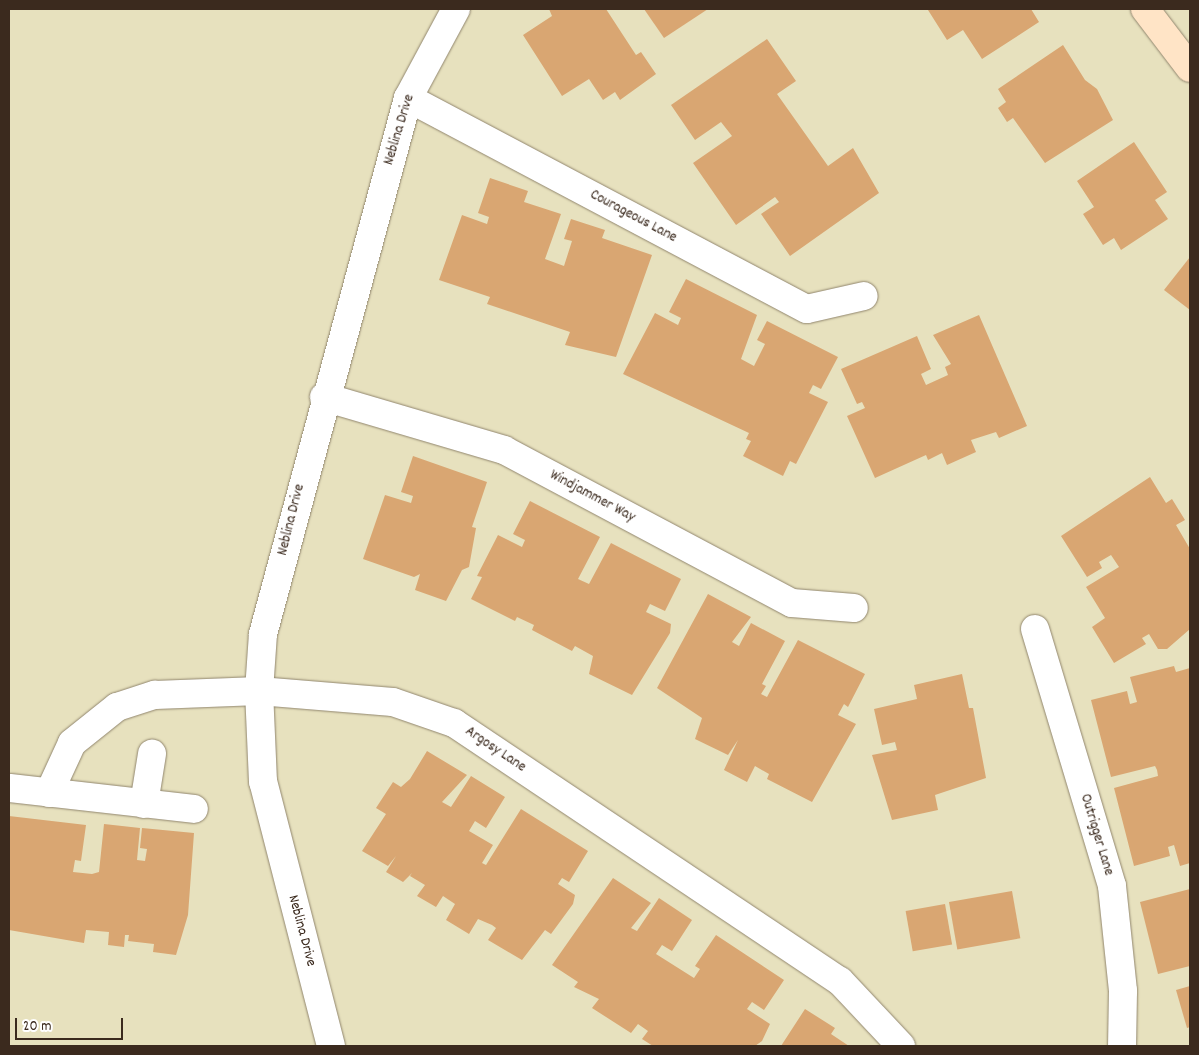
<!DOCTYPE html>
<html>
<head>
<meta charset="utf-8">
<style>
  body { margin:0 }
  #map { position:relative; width:1199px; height:1055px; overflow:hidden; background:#e7e1be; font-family:Dekko,sans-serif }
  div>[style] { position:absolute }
  .building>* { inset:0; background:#d9a672; transform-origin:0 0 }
  .roads { filter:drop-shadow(0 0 1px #91866e) drop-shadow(0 0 1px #91866e) }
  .street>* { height:28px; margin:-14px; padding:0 14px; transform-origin:14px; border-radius:14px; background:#fff }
  .secondary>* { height:28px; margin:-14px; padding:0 14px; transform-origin:14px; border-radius:14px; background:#ffe4c6 }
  span { translate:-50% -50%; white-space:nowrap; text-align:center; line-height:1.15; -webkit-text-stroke:5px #fff; paint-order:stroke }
  .street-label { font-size:15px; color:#3b2a1e }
  .frame { position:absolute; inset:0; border:10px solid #3b2a1e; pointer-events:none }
  .scale { position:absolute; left:15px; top:1018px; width:108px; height:22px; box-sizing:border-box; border:2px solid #3b2a1e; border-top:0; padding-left:6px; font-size:15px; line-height:18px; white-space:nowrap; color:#3b2a1e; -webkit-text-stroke:4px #fff; paint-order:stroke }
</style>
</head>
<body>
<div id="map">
  <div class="building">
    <i style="clip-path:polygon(549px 9px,606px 9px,636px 55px,641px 52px,656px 74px,620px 100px,615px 92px,603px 100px,589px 79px,562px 96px,523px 35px,552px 16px)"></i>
    <i style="clip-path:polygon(644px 9px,708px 9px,664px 38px)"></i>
    <i style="clip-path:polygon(1031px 9px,1039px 22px,982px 59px,963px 30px,947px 40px,928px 10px)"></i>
    <i style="clip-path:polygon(767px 39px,796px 81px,777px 94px,828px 166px,853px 148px,879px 193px,790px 256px,761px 214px,779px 202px,775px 197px,736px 225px,693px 163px,732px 136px,721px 122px,695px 140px,671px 105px)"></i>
    <i style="clip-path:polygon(1063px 45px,1085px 80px,1097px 89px,1113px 120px,1045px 163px,1013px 118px,1007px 122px,998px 108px,1006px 102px,998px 89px)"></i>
    <i style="clip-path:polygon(1134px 142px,1167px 192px,1155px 200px,1168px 219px,1121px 250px,1114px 238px,1103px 245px,1083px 214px,1094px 207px,1077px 181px)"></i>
    <i style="clip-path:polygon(490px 178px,528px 191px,524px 202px,561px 214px,545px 259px,564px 266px,572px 241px,564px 239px,571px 219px,605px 230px,602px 238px,652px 255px,616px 357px,565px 345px,570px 332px,487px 304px,490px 297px,439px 280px,462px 215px,487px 224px,489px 217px,478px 213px)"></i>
    <i style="clip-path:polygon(1190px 257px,1190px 310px,1164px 290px)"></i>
    <i style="clip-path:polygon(686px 279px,757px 315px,741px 359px,754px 366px,765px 344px,757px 340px,767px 321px,838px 357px,821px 389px,813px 385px,809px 393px,828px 402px,796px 464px,790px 461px,783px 476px,743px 456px,751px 441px,746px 439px,749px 433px,623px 374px,655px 313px,678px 325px,681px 318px,669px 312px)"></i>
    <i style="clip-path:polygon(979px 315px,1027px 426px,999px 438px,996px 432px,971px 440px,976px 452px,947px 465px,942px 453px,928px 460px,926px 455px,875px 478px,847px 416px,865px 408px,862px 402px,857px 404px,841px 369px,917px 336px,931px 369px,921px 374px,926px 385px,948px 375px,945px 367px,951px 364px,933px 335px)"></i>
    <i style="clip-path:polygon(413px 456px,487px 482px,472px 527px,476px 528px,469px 567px,462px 570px,446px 601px,415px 590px,420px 574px,414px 577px,363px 559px,385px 495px,411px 503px,413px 496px,401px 492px)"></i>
    <i style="clip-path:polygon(1150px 477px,1166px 503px,1172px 499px,1185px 520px,1176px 525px,1190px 549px,1190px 629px,1167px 649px,1158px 649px,1149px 634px,1142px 638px,1146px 644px,1114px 663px,1092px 627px,1105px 618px,1086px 587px,1119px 567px,1111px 555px,1099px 562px,1102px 568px,1087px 577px,1061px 536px)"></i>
    <i style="clip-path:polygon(530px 501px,600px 537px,578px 579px,589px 584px,611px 543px,681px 579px,665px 611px,650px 604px,646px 612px,671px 624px,670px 633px,632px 695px,589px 674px,593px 656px,575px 646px,572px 651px,532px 630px,534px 625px,517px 617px,515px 621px,471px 599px,482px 577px,477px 576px,498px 535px,522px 547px,525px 540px,513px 534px)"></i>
    <i style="clip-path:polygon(708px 594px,751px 617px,732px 642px,739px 646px,751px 623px,785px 641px,762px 684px,766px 686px,761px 694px,767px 697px,798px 640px,865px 674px,848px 707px,844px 704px,838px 715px,856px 724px,812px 802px,767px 779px,769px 774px,755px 766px,747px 782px,724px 770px,738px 740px,728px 755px,695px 739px,702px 718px,657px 688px)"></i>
    <i style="clip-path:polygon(1174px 666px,1176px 672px,1190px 668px,1190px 863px,1180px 866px,1174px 845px,1168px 847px,1170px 856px,1134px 866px,1114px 788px,1158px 776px,1157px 770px,1155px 766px,1111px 777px,1091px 700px,1127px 691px,1130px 704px,1137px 702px,1130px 677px)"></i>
    <i style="clip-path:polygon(962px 674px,969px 708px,973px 708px,986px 778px,935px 795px,938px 810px,892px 820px,872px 755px,897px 750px,895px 742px,882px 745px,874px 709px,917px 699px,914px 685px)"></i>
    <i style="clip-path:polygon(427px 751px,467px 775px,442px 802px,451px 807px,471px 776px,505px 797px,486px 828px,475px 821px,469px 831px,493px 845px,482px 863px,486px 865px,521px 809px,588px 851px,569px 882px,562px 878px,558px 884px,575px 895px,573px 904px,551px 934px,545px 930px,522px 960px,488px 940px,496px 928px,492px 925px,478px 919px,469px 934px,446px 920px,455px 904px,443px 896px,436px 907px,417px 896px,425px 885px,410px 876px,412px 873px,403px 882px,386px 872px,396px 856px,388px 866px,362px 851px,386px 814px,376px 808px,393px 782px,401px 787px,410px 779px)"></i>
    <i style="clip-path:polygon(9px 816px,86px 825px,81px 861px,75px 860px,73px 872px,92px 874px,99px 872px,104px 824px,140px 828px,137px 860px,145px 861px,147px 849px,140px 848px,142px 828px,194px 833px,188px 915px,176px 955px,153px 952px,154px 944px,128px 941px,129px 935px,125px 935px,124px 947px,108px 945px,109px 932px,86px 930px,84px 943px,9px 930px)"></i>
    <i style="clip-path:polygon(613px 878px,651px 903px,631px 928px,637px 931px,659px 898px,692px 920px,672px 951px,662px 945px,656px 954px,694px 978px,700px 969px,695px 966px,716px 935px,784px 980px,764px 1010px,752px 1002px,747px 1009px,770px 1024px,762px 1041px,755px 1046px,653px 1046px,642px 1039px,648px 1031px,638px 1024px,631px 1033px,592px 1008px,599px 999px,574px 987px,578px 982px,552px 965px)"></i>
    <i style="clip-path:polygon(1190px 889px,1190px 966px,1158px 974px,1140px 902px)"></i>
    <i style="left:1012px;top:891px;width:48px;height:64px;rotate:80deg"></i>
    <i style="left:945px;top:904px;width:41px;height:40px;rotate:80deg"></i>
    <i style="clip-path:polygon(1190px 986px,1190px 1027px,1187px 1028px,1176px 990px)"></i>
    <i style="clip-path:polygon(805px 1009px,835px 1028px,831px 1034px,849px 1046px,781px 1046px)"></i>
  </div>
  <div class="roads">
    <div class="street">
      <i style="left:408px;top:98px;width:451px;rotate:27.9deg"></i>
      <i style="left:807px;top:309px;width:58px;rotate:-12.8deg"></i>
      <i style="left:324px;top:397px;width:188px;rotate:16.4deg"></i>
      <i style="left:504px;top:450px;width:326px;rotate:28deg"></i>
      <i style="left:792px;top:603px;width:62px;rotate:4.6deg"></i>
      <i style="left:1035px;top:629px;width:268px;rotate:73.3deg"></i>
      <i style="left:1112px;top:886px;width:106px;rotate:84deg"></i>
      <i style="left:1123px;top:991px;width:55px;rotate:91deg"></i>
      <i style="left:10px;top:788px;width:185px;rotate:6.5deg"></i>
      <i style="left:49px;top:793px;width:55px;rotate:-65.3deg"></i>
      <i style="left:72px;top:743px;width:58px;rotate:-38.7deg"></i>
      <i style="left:117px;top:707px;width:40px;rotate:-18deg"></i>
      <i style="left:155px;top:695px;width:104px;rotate:-2.2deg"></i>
      <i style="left:259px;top:691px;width:134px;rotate:4.7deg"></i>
      <i style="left:393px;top:702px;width:65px;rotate:19deg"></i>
      <i style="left:454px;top:723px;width:464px;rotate:33.8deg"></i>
      <i style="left:840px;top:981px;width:89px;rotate:46.8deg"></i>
      <i style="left:144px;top:804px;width:51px;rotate:-80.9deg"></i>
      <i style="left:331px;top:1046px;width:273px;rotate:-104.4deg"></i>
      <i style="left:263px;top:782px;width:91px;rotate:-92.5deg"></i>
      <i style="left:259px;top:691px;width:57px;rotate:-86deg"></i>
      <i style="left:263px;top:634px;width:555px;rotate:-74.86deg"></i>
      <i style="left:408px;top:98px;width:101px;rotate:-61.7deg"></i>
    </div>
    <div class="secondary">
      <i style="left:1145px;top:9px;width:74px;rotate:52.7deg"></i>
    </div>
  </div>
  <div class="street-label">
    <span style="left:400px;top:130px;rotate:-73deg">Neblina Drive</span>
    <span style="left:633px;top:217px;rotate:28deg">Courageous Lane</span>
    <span style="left:592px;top:497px;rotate:28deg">Windjammer Way</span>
    <span style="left:292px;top:520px;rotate:-76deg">Neblina Drive</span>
    <span style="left:495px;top:750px;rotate:34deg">Argosy Lane</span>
    <span style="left:1096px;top:835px;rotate:73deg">Outrigger Lane</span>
    <span style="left:301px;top:931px;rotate:75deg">Neblina Drive</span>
  </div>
  <div class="frame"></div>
  <div class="scale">20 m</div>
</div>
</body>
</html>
